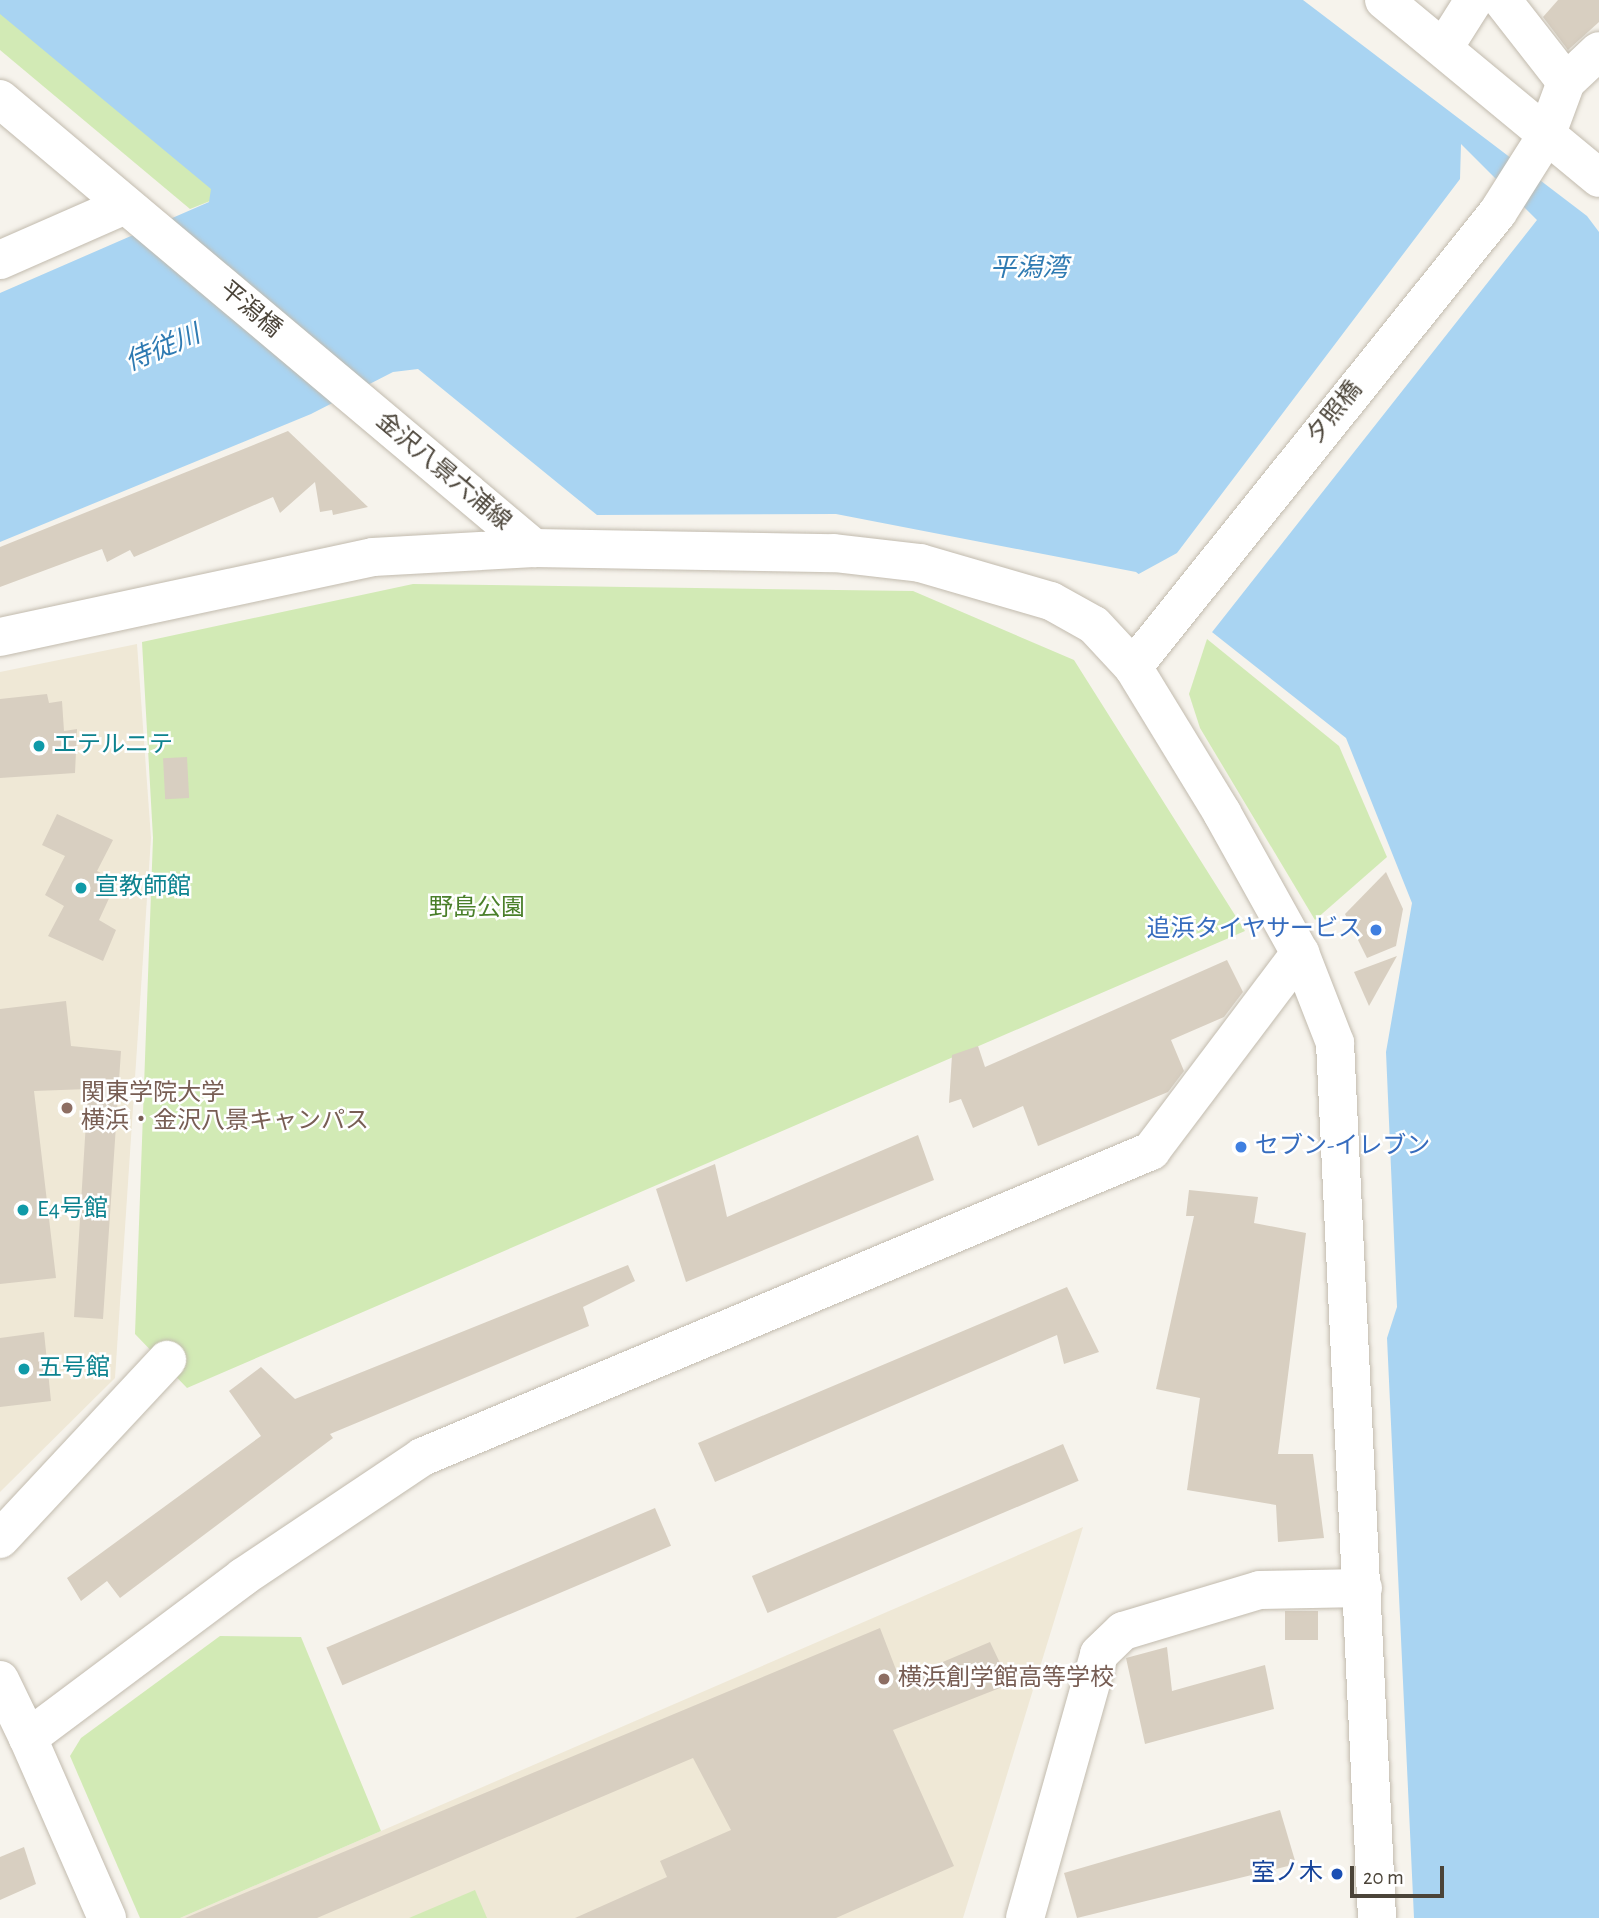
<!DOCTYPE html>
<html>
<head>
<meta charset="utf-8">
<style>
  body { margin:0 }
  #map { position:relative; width:1599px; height:1918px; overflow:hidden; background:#f6f3ec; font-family:"Alegreya Sans","Noto Sans JP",sans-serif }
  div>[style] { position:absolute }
  .education>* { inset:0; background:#efe8d6 }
  .green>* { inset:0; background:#d2eab5 }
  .water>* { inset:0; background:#a9d4f2 }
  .pier>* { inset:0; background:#f6f3ec }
  .building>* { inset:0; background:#d8cfc1; transform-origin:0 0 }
  .roads { filter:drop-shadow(0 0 2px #c2bbae) drop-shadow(0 0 2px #c2bbae) }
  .minor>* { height:38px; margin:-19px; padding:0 19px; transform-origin:19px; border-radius:19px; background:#fff }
  .dots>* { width:19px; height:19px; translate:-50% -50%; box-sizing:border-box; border:4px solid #fff; border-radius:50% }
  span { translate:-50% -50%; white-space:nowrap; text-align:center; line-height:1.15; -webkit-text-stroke:5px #fff; paint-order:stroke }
  .street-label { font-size:24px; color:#4b4439 }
  .culture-label { font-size:24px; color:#0d838f }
  .left { translate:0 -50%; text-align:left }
  .park-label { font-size:24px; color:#4a7f2a }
  .shop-label { font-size:24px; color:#366cbe }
  .right { translate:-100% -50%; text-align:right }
  .education-label { font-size:24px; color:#785e54 }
  .transit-label { font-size:24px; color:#164399 }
  .water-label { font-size:26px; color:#2e7ab2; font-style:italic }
  .scale { position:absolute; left:1350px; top:1866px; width:94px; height:32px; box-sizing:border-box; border:4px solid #4b4439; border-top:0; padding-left:9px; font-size:21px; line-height:24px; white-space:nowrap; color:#4b4439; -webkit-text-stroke:5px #fff; paint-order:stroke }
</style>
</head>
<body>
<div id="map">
  <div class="education">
    <i style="clip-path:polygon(137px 644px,151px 838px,115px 1378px,0 1492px,0 672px)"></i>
    <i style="clip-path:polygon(1083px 1527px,963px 1918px,180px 1918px,381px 1831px)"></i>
  </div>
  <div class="green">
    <i style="clip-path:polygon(0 1px,217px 182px,215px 199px,190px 209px,0 50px)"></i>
    <i style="clip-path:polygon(413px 584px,913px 591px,1074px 660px,1245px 931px,187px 1388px,135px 1334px,153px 838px,142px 642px)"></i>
    <i style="clip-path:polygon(1207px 639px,1339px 746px,1387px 857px,1315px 920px,1200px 728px,1189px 694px)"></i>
    <i style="clip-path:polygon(220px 1636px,301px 1637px,381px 1831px,180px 1918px,140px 1918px,70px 1756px,81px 1738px)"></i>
    <i style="clip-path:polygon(475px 1890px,487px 1918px,409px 1918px)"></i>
  </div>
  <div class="water">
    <i style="clip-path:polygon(0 0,1303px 0,1587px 216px,1599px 232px,1599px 1918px,1414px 1918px,1387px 1338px,1397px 1307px,1386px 1052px,1412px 903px,1346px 738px,1136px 572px,836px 514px,597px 515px,418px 369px,393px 372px,311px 414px,0 542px,0 293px,209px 202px,211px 189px,0 14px)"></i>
  </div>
  <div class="pier">
    <i style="clip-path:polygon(1461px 144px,1537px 220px,1209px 636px,1135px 576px,1177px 553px,1460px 179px)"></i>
  </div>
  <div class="building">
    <i style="clip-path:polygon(1558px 0,1599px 0,1599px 22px,1568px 50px,1543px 17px)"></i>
    <i style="clip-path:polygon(288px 431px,368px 507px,333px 515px,332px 510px,320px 512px,315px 482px,280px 513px,273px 497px,134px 557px,130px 550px,107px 562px,102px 549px,0 587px,0 547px)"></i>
    <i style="clip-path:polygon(47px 694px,49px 703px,62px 701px,64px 731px,77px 729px,75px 773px,0 778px,0 699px)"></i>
    <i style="left:187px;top:757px;width:41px;height:24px;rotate:87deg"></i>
    <i style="clip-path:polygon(57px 814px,113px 840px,97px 871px,117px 881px,99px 920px,116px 930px,103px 961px,48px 936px,64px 906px,45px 895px,65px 856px,42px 845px)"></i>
    <i style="clip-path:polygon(1386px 872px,1403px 909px,1396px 946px,1367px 958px,1345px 914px)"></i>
    <i style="clip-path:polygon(1397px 956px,1369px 1006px,1354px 972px)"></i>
    <i style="clip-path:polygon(1227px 960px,1243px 992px,1224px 1017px,1171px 1040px,1184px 1071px,1168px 1092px,1038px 1146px,1023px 1106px,973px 1128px,961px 1099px,949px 1103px,952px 1055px,978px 1046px,985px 1067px)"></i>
    <i style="clip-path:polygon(66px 1001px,71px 1046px,121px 1051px,103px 1319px,74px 1317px,88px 1089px,34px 1091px,56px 1278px,0 1284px,0 1009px)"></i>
    <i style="clip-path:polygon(918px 1135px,934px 1180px,686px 1282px,656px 1189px,715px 1164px,727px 1217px)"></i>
    <i style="clip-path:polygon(1189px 1190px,1258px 1197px,1254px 1223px,1306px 1233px,1278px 1454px,1313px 1454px,1324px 1538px,1278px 1542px,1276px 1505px,1187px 1490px,1200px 1398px,1156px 1389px,1194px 1216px,1186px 1216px)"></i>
    <i style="clip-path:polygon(628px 1265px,635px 1281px,583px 1307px,589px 1326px,330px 1434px,333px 1438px,120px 1598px,107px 1581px,81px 1601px,67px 1578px,261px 1436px,229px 1391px,261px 1367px,295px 1399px)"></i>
    <i style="clip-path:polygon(1067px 1287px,1099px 1352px,1064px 1364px,1057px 1335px,715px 1482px,698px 1443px)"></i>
    <i style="clip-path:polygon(44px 1332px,51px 1401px,0 1407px,0 1338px)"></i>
    <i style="left:1063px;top:1444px;width:40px;height:338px;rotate:67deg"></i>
    <i style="left:655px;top:1508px;width:41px;height:357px;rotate:67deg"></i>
    <i style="left:1285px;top:1611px;width:33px;height:29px"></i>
    <i style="clip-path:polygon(880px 1628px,900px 1680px,990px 1642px,1010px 1684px,893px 1730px,954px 1866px,836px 1918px,575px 1918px,667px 1877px,660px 1861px,731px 1830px,693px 1758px,317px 1918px,185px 1918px)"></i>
    <i style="clip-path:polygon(1167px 1647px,1172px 1691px,1265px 1665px,1274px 1709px,1145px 1744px,1126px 1658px)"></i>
    <i style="clip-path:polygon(1280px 1810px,1296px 1864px,1077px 1918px,1064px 1873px)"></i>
    <i style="clip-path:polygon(24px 1847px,36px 1884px,0 1900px,0 1857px)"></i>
  </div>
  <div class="roads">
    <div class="minor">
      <i style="left:1384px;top:0;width:279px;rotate:39.6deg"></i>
      <i style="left:1502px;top:0;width:104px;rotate:52deg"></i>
      <i style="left:1445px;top:46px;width:54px;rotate:-57.8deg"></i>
      <i style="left:0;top:99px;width:698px;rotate:40.06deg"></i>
      <i style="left:0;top:260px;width:137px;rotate:-23.7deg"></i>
      <i style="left:0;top:637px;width:381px;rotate:-12.1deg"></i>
      <i style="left:373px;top:557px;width:161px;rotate:-3.2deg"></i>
      <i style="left:534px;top:548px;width:300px;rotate:1deg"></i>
      <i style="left:834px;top:553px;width:87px;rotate:6.6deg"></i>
      <i style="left:920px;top:563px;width:136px;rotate:16.2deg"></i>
      <i style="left:1051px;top:601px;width:49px;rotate:29.2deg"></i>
      <i style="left:1094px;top:625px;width:57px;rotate:47.1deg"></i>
      <i style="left:1133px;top:667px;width:171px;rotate:58.6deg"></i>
      <i style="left:1222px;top:813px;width:160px;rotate:60.9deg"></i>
      <i style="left:1300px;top:953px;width:97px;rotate:68.7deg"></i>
      <i style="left:1335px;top:1043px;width:876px;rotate:87.25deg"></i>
      <i style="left:1133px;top:667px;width:583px;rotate:-51.26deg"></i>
      <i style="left:1498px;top:212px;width:90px;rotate:-57.7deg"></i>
      <i style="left:1546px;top:136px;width:58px;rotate:-69.7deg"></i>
      <i style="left:1566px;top:82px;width:45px;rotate:-43.2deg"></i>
      <i style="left:0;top:1539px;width:245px;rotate:-47deg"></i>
      <i style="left:0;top:1680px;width:64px;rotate:64.2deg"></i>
      <i style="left:107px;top:1918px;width:197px;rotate:-113.7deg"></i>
      <i style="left:28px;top:1738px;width:269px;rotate:-36.8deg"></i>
      <i style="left:243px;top:1577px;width:216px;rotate:-33.8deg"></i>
      <i style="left:422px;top:1457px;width:791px;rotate:-22.77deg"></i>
      <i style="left:1151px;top:1151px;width:248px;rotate:-53deg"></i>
      <i style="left:1025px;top:1918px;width:274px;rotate:-74.3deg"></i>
      <i style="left:1099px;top:1654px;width:33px;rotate:-44deg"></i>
      <i style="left:1123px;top:1631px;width:143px;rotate:-16.7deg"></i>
      <i style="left:1260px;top:1590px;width:103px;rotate:-1.1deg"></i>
    </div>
  </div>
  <div class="dots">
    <i style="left:39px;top:746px;background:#0f9aa8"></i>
    <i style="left:81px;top:888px;background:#0f9aa8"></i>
    <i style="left:1376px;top:930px;background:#3f7fe0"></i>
    <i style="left:67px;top:1108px;background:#8d6e63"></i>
    <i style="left:1241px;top:1147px;background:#3f7fe0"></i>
    <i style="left:23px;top:1210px;background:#0f9aa8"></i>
    <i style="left:24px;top:1369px;background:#0f9aa8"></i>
    <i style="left:884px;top:1679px;background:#8d6e63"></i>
    <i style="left:1337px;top:1874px;background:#1a4fb4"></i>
  </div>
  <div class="street-label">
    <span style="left:250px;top:310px;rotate:40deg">平潟橋</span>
    <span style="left:1335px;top:413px;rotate:-51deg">夕照橋</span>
    <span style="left:443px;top:472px;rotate:40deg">金沢八景六浦線</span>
  </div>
  <div class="culture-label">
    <span class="left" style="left:53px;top:746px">エテルニテ</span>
    <span class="left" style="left:95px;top:888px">宣教師館</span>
    <span class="left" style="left:37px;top:1210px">E4号館</span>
    <span class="left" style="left:38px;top:1369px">五号館</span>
  </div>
  <div class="park-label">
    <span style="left:477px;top:909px">野島公園</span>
  </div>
  <div class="shop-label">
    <span class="right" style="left:1362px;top:930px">追浜タイヤサービス</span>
    <span class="left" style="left:1255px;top:1147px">セブン-イレブン</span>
  </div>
  <div class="education-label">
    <span class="left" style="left:81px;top:1108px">関東学院大学<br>横浜・金沢八景キャンパス</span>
    <span class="left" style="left:898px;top:1679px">横浜創学館高等学校</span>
  </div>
  <div class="transit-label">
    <span class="right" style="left:1323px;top:1874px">室ノ木</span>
  </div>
  <div class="water-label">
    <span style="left:1029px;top:269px">平潟湾</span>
    <span style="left:163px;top:349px;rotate:-23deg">侍従川</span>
  </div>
  <div class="scale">20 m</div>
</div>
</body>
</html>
